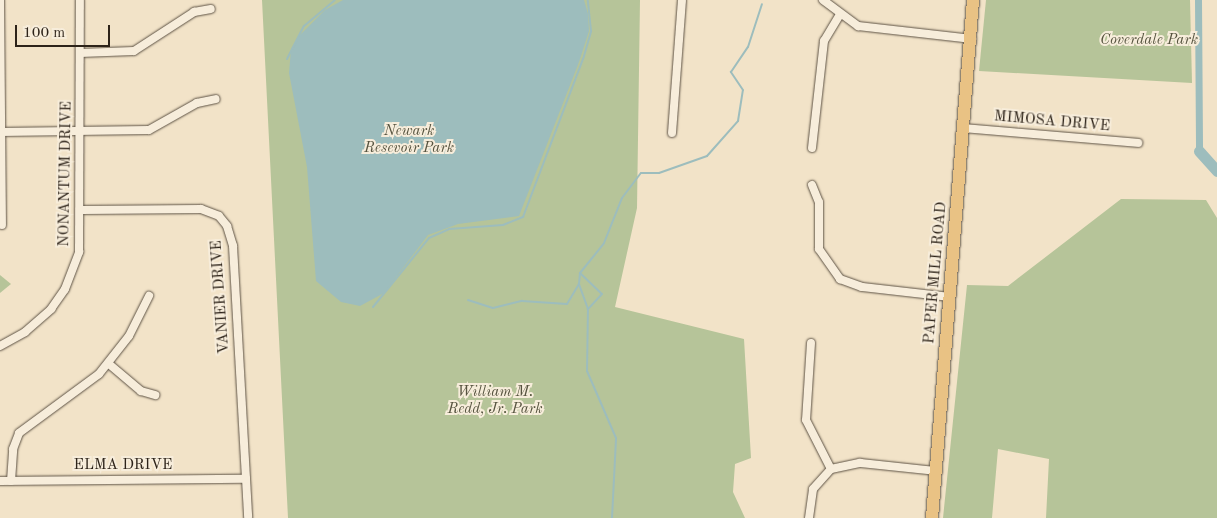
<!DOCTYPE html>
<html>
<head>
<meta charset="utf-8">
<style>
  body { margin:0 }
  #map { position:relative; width:1217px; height:518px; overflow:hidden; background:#f2e3c8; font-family:"Old Standard TT",serif }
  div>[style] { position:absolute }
  .green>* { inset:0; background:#b6c499 }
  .water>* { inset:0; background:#9dbdbd }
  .stream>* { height:2px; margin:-1px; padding:0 1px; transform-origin:1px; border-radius:1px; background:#9dbdbd }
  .canal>* { height:7px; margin:-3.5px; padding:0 3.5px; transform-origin:3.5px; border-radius:3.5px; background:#9dbdbd }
  .river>* { height:11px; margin:-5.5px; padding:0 5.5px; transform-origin:5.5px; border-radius:5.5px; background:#9dbdbd }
  .roads { filter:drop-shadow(0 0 1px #5e5345) drop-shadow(0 0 1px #5e5345) }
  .minor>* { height:8px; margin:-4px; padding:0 4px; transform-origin:4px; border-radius:4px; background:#f7eddb }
  .primary>* { height:12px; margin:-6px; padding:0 6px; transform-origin:6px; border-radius:6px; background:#e9c284 }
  span { translate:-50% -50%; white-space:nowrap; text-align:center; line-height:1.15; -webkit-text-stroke:4px #f7eddb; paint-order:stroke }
  .park-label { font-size:15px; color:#56533f; font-style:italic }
  .street-label { font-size:15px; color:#2d2319 }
  .scale { position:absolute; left:15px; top:25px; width:95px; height:22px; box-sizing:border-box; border:2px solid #2d2319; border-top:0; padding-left:6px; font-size:15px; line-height:18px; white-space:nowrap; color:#2d2319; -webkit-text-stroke:4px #f7eddb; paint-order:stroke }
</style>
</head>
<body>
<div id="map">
  <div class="green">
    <i style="clip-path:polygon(262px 0,640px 0,637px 208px,615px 307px,744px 339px,751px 458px,735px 464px,733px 492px,745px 518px,288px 518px)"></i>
    <i style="clip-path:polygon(986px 0,1190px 0,1192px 83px,979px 71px)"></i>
    <i style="clip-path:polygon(1121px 199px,1206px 200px,1217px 218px,1217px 518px,1046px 518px,1049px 459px,998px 449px,992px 518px,943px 518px,967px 285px,1008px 286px)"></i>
    <i style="clip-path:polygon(0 275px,11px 284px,0 293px)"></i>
  </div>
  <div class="water">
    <i style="clip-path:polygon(343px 0,584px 0,588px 14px,589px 31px,579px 62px,519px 216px,458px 224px,428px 235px,384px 293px,360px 306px,341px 302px,316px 281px,307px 167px,289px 73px,291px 49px,299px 36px,325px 10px)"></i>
  </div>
  <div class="stream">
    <i style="left:287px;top:59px;width:37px;rotate:-63deg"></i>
    <i style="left:304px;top:26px;width:40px;rotate:-40deg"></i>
    <i style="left:580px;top:273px;width:30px;rotate:44deg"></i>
    <i style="left:602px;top:294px;width:21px;rotate:133deg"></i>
    <i style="left:468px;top:300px;width:26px;rotate:18deg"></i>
    <i style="left:493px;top:308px;width:30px;rotate:-14deg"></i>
    <i style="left:522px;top:301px;width:45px;rotate:3.8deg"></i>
    <i style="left:567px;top:304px;width:23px;rotate:-59deg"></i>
    <i style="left:373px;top:307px;width:89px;rotate:-50.9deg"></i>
    <i style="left:429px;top:238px;width:22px;rotate:-24deg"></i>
    <i style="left:449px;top:229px;width:54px;rotate:-4.2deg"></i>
    <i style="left:503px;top:225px;width:22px;rotate:-22deg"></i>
    <i style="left:523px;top:217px;width:172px;rotate:-69.2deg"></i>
    <i style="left:584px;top:56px;width:26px;rotate:-74deg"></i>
    <i style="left:591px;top:31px;width:31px;rotate:-96deg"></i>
    <i style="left:612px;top:518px;width:80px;rotate:-87.1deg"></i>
    <i style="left:616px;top:438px;width:73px;rotate:-113.4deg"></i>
    <i style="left:587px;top:371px;width:62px;rotate:-89.1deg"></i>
    <i style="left:588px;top:309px;width:27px;rotate:-110deg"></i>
    <i style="left:579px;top:284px;width:11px;rotate:-85deg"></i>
    <i style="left:580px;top:273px;width:38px;rotate:-51deg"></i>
    <i style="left:604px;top:243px;width:48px;rotate:-68.2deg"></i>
    <i style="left:622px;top:198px;width:31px;rotate:-53deg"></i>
    <i style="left:641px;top:173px;width:18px"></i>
    <i style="left:659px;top:173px;width:51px;rotate:-19.5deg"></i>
    <i style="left:707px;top:156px;width:47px;rotate:-48.5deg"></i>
    <i style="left:738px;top:121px;width:31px;rotate:-81deg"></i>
    <i style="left:743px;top:90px;width:22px;rotate:-124deg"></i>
    <i style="left:731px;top:72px;width:30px;rotate:-56deg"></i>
    <i style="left:748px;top:47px;width:45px;rotate:-72deg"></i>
  </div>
  <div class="canal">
    <i style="left:1198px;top:0;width:151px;rotate:89.6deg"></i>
  </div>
  <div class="river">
    <i style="left:1199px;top:151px;width:27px;rotate:48deg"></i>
  </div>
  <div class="roads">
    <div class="minor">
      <i style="left:0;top:0;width:225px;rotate:89.5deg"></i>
      <i style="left:823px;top:0;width:44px;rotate:36.6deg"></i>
      <i style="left:858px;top:26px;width:115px;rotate:6.5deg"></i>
      <i style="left:80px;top:53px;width:54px;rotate:-2.1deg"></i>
      <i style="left:134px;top:51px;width:72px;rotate:-33deg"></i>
      <i style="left:194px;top:12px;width:17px;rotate:-10deg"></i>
      <i style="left:964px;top:128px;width:175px;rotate:4.9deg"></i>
      <i style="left:0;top:132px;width:149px;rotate:-0.8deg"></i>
      <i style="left:149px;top:130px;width:55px;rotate:-29.4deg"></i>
      <i style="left:197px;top:103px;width:19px;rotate:-12deg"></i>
      <i style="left:672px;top:133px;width:133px;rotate:-85.7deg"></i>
      <i style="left:812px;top:148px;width:108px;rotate:-83.6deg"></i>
      <i style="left:824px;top:41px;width:29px;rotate:-59deg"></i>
      <i style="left:812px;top:185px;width:18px;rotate:68deg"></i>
      <i style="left:819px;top:202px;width:47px;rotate:90deg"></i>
      <i style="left:819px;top:249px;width:37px;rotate:55deg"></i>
      <i style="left:840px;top:279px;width:23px;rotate:20deg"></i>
      <i style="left:862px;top:287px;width:89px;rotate:6.5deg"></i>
      <i style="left:82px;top:210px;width:119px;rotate:-0.5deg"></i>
      <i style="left:201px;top:209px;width:19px;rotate:21deg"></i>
      <i style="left:219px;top:216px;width:13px;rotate:51deg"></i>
      <i style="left:227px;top:226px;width:21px;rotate:73deg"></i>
      <i style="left:233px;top:246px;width:272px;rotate:86.8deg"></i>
      <i style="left:811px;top:343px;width:77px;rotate:93.7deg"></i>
      <i style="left:806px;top:420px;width:55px;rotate:63deg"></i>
      <i style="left:0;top:346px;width:29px;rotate:-29deg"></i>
      <i style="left:25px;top:332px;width:35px;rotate:-41deg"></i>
      <i style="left:51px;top:309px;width:24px;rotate:-55deg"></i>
      <i style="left:65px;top:289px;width:40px;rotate:-69deg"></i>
      <i style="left:79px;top:252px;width:252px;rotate:-89.8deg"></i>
      <i style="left:109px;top:364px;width:42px;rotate:40.2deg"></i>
      <i style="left:141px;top:391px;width:15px;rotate:16deg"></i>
      <i style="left:0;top:481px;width:246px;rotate:-0.5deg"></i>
      <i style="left:11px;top:481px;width:32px;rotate:-86deg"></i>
      <i style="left:13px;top:449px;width:17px;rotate:-69deg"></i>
      <i style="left:19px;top:433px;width:99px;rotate:-36.4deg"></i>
      <i style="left:99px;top:374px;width:48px;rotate:-51.7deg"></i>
      <i style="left:129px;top:336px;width:45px;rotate:-63.4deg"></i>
      <i style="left:809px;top:518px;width:29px;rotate:-82deg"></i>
      <i style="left:813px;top:489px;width:27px;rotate:-48deg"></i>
      <i style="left:831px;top:469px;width:30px;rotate:-12deg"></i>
      <i style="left:860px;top:463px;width:76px;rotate:6deg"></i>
    </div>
    <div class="primary">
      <i style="left:932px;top:518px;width:520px;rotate:-85.47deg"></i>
    </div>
  </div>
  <div class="park-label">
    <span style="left:1149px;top:41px">Coverdale Park</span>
    <span style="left:409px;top:140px">Newark<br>Resevoir Park</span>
    <span style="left:495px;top:401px">William M.<br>Redd, Jr. Park</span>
  </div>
  <div class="street-label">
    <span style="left:1052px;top:122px;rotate:5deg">MIMOSA DRIVE</span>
    <span style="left:66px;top:174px;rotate:-89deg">NONANTUM DRIVE</span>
    <span style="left:936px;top:273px;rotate:-85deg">PAPER MILL ROAD</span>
    <span style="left:221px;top:297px;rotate:-94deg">VANIER DRIVE</span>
    <span style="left:123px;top:466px">ELMA DRIVE</span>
  </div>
  <div class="scale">100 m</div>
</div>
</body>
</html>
